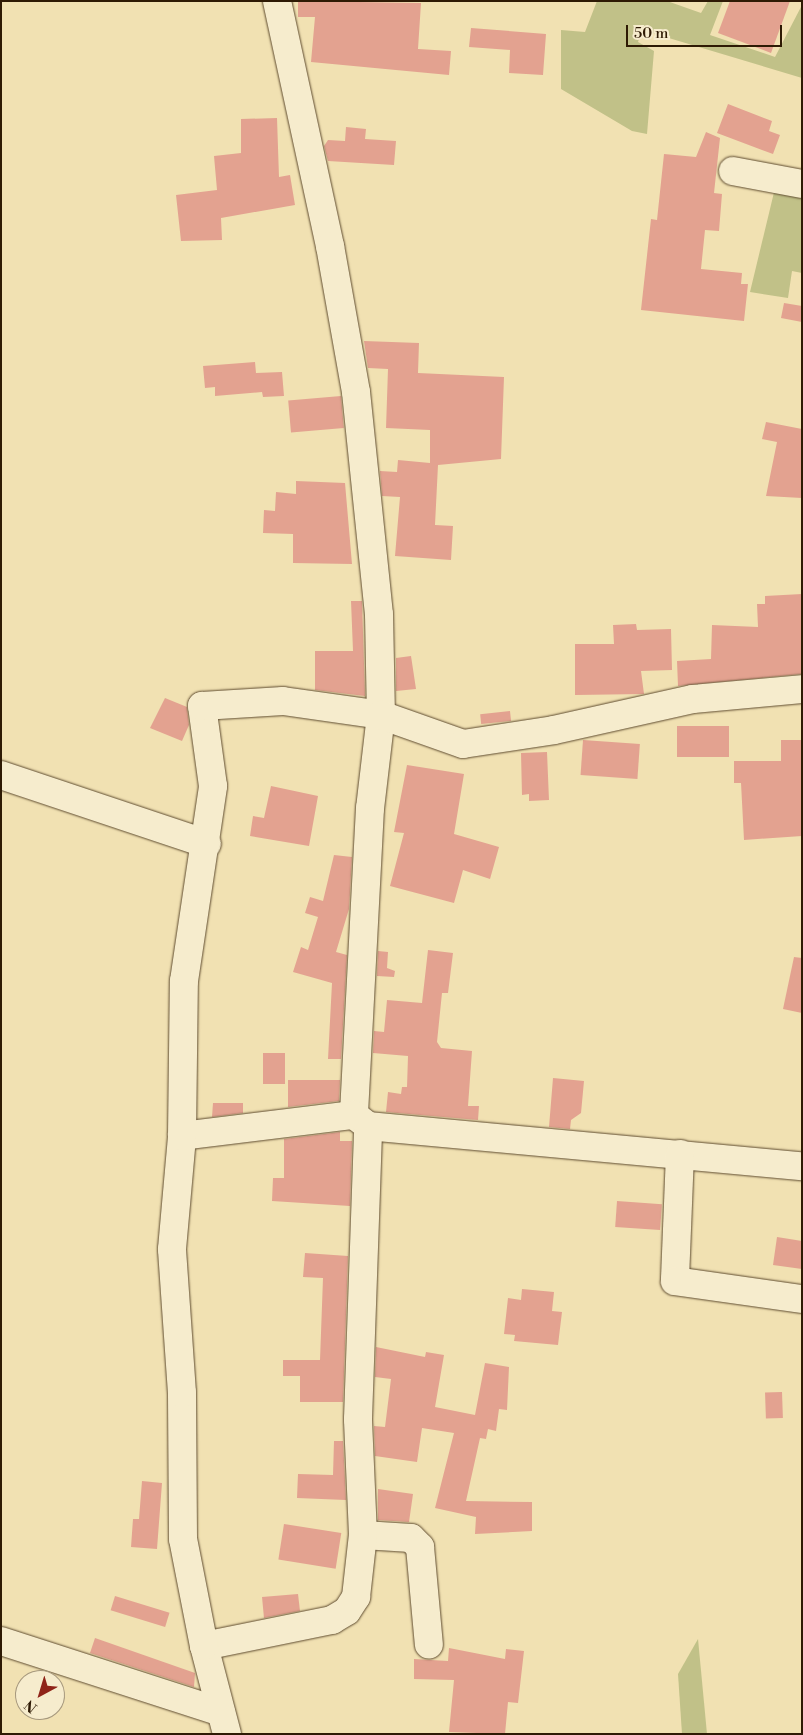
<!DOCTYPE html>
<html>
<head>
<meta charset="utf-8">
<style>
  body { margin:0 }
  #map { position:relative; width:803px; height:1735px; overflow:hidden; background:#f1e1b2; font-family:"Libre Bodoni",serif }
  div>[style] { position:absolute }
  .green>* { inset:0; background:#c1c188 }
  .building>* { inset:0; background:#e3a290; transform-origin:0 0 }
  .roads { filter:drop-shadow(0 0 1px #5f4c30) drop-shadow(0 0 1px #5f4c30) }
  .minor>* { height:28px; margin:-14px; padding:0 14px; transform-origin:14px; border-radius:14px; background:#f6eccd }
  span { translate:-50% -50%; white-space:nowrap; text-align:center; line-height:1.15; -webkit-text-stroke:4.5px #f6eccd; paint-order:stroke }
  .frame { position:absolute; inset:0; border:2px solid #2e1a04; pointer-events:none }
  .north { position:absolute; left:15px; top:1670px; width:50px; height:50px; box-sizing:border-box; background:#f6eccd; border:1px solid #a6987d; border-radius:50%; rotate:219deg; font-size:14px; font-weight:700; line-height:20px; text-align:center; color:#2e1a04 }
  .north::after { content:''; display:block; margin:auto; width:18px; height:22px; background:#8f2418; clip-path:polygon(50% 0,100% 100%,50% 72%,0 100%) }
  .scale { position:absolute; left:626px; top:25px; width:156px; height:22px; box-sizing:border-box; border:2px solid #2e1a04; border-top:0; padding-left:6px; font-size:15px; line-height:18px; white-space:nowrap; color:#2e1a04; -webkit-text-stroke:4px #f6eccd; paint-order:stroke }
</style>
</head>
<body>
<div id="map">
  <div class="green">
    <i style="clip-path:polygon(597px 1px,667px 1px,701px 13px,708px 1px,723px 1px,710px 35px,775px 57px,802px 5px,802px 78px,642px 30px,638px 42px,654px 51px,647px 134px,632px 131px,561px 89px,561px 30px,585px 32px)"></i>
    <i style="clip-path:polygon(776px 184px,802px 198px,802px 273px,792px 271px,788px 298px,750px 292px)"></i>
    <i style="clip-path:polygon(698px 1639px,707px 1734px,682px 1734px,678px 1674px)"></i>
  </div>
  <div class="building">
    <i style="clip-path:polygon(298px 1px,421px 3px,418px 49px,451px 51px,449px 75px,311px 62px,315px 17px,298px 17px)"></i>
    <i style="clip-path:polygon(730px 1px,790px 1px,771px 53px,718px 33px)"></i>
    <i style="clip-path:polygon(471px 28px,546px 34px,543px 75px,509px 73px,510px 50px,469px 47px)"></i>
    <i style="clip-path:polygon(728px 104px,772px 121px,769px 131px,780px 135px,773px 154px,717px 133px)"></i>
    <i style="clip-path:polygon(277px 118px,279px 177px,290px 175px,295px 205px,221px 218px,222px 240px,181px 241px,176px 195px,217px 190px,214px 156px,241px 153px,241px 119px)"></i>
    <i style="clip-path:polygon(346px 127px,366px 129px,365px 139px,396px 141px,394px 165px,328px 161px,324px 146px,328px 140px,345px 141px)"></i>
    <i style="clip-path:polygon(706px 132px,720px 138px,714px 193px,722px 194px,719px 231px,705px 230px,701px 269px,742px 273px,741px 284px,748px 284px,744px 321px,641px 310px,651px 219px,657px 220px,664px 154px,696px 157px)"></i>
    <i style="clip-path:polygon(784px 303px,802px 306px,802px 322px,781px 318px)"></i>
    <i style="clip-path:polygon(364px 341px,419px 343px,418px 373px,504px 377px,501px 459px,438px 465px,435px 525px,453px 526px,451px 560px,395px 556px,400px 497px,382px 496px,380px 471px,397px 472px,398px 460px,430px 463px,430px 430px,386px 428px,388px 369px,368px 368px)"></i>
    <i style="clip-path:polygon(255px 362px,256px 373px,282px 372px,284px 396px,263px 397px,262px 392px,215px 396px,215px 387px,205px 388px,203px 366px)"></i>
    <i style="left:341px;top:396px;width:32px;height:53px;rotate:85deg"></i>
    <i style="clip-path:polygon(766px 422px,802px 429px,802px 498px,766px 496px,777px 442px,762px 439px)"></i>
    <i style="clip-path:polygon(296px 481px,345px 483px,352px 564px,293px 563px,293px 534px,263px 533px,264px 510px,275px 511px,276px 492px,296px 494px)"></i>
    <i style="clip-path:polygon(802px 594px,802px 674px,678px 686px,677px 661px,711px 659px,712px 625px,758px 627px,757px 604px,765px 604px,765px 596px)"></i>
    <i style="clip-path:polygon(351px 601px,362px 601px,365px 696px,315px 690px,315px 651px,353px 651px)"></i>
    <i style="clip-path:polygon(636px 624px,637px 630px,671px 629px,672px 670px,641px 671px,644px 694px,575px 695px,575px 644px,614px 644px,613px 625px)"></i>
    <i style="clip-path:polygon(411px 656px,416px 689px,396px 691px,396px 658px)"></i>
    <i style="clip-path:polygon(165px 698px,187px 707px,189px 725px,182px 741px,150px 728px)"></i>
    <i style="left:510px;top:711px;width:10px;height:30px;rotate:84deg"></i>
    <i style="left:677px;top:726px;width:52px;height:31px"></i>
    <i style="left:583px;top:740px;width:57px;height:35px;rotate:4deg"></i>
    <i style="clip-path:polygon(781px 740px,802px 740px,802px 836px,744px 840px,741px 783px,734px 783px,734px 761px,781px 761px)"></i>
    <i style="clip-path:polygon(547px 752px,549px 800px,529px 801px,529px 794px,522px 795px,521px 753px)"></i>
    <i style="clip-path:polygon(407px 765px,464px 774px,454px 834px,499px 847px,490px 879px,463px 870px,454px 903px,390px 886px,404px 833px,394px 832px)"></i>
    <i style="clip-path:polygon(271px 786px,318px 796px,309px 846px,250px 836px,253px 816px,264px 818px)"></i>
    <i style="clip-path:polygon(334px 855px,352px 857px,349px 909px,336px 952px,347px 955px,341px 1059px,328px 1059px,332px 983px,293px 972px,301px 947px,308px 950px,318px 917px,305px 913px,310px 897px,323px 901px)"></i>
    <i style="clip-path:polygon(428px 950px,453px 953px,448px 993px,442px 993px,437px 1042px,441px 1048px,472px 1051px,468px 1106px,479px 1106px,478px 1120px,386px 1112px,388px 1092px,401px 1094px,402px 1087px,407px 1087px,408px 1056px,373px 1053px,374px 1031px,384px 1032px,387px 1000px,422px 1003px)"></i>
    <i style="clip-path:polygon(378px 951px,388px 952px,387px 968px,395px 971px,394px 977px,377px 976px)"></i>
    <i style="clip-path:polygon(794px 957px,802px 958px,802px 1013px,783px 1009px)"></i>
    <i style="left:263px;top:1053px;width:22px;height:31px"></i>
    <i style="clip-path:polygon(553px 1078px,584px 1081px,581px 1113px,571px 1120px,570px 1129px,549px 1127px)"></i>
    <i style="clip-path:polygon(288px 1080px,340px 1080px,339px 1101px,288px 1107px)"></i>
    <i style="clip-path:polygon(213px 1103px,243px 1103px,243px 1113px,212px 1117px)"></i>
    <i style="clip-path:polygon(340px 1132px,340px 1141px,352px 1141px,350px 1206px,272px 1201px,273px 1178px,284px 1178px,284px 1139px)"></i>
    <i style="left:617px;top:1201px;width:45px;height:26px;rotate:4deg"></i>
    <i style="clip-path:polygon(777px 1237px,802px 1241px,802px 1269px,773px 1265px)"></i>
    <i style="clip-path:polygon(305px 1253px,348px 1256px,343px 1402px,300px 1402px,300px 1376px,283px 1376px,283px 1360px,320px 1360px,323px 1278px,303px 1277px)"></i>
    <i style="clip-path:polygon(522px 1289px,554px 1292px,552px 1311px,562px 1312px,558px 1345px,514px 1341px,515px 1335px,504px 1334px,508px 1298px,521px 1300px)"></i>
    <i style="clip-path:polygon(376px 1347px,425px 1357px,426px 1352px,444px 1355px,435px 1407px,475px 1415px,485px 1363px,509px 1367px,507px 1410px,499px 1409px,496px 1431px,488px 1429px,486px 1439px,480px 1438px,466px 1501px,532px 1502px,532px 1531px,475px 1534px,476px 1517px,435px 1508px,454px 1433px,422px 1428px,417px 1462px,375px 1456px,374px 1426px,385px 1427px,391px 1379px,375px 1377px)"></i>
    <i style="left:782px;top:1392px;width:26px;height:17px;rotate:88deg"></i>
    <i style="clip-path:polygon(334px 1441px,343px 1441px,346px 1500px,297px 1498px,298px 1474px,333px 1475px)"></i>
    <i style="clip-path:polygon(142px 1481px,162px 1483px,157px 1549px,131px 1547px,133px 1519px,139px 1519px)"></i>
    <i style="clip-path:polygon(378px 1489px,413px 1494px,409px 1522px,378px 1520px)"></i>
    <i style="left:284px;top:1524px;width:58px;height:36px;rotate:9deg"></i>
    <i style="clip-path:polygon(298px 1594px,300px 1611px,264px 1618px,262px 1597px)"></i>
    <i style="left:115px;top:1596px;width:57px;height:15px;rotate:17deg"></i>
    <i style="clip-path:polygon(95px 1638px,195px 1673px,194px 1687px,90px 1653px)"></i>
    <i style="clip-path:polygon(449px 1648px,505px 1659px,506px 1649px,524px 1651px,518px 1703px,508px 1702px,505px 1734px,449px 1732px,454px 1680px,414px 1679px,414px 1659px,448px 1661px)"></i>
  </div>
  <div class="roads">
    <div class="minor">
      <i style="left:277px;top:1px;width:251px;rotate:77.8deg"></i>
      <i style="left:330px;top:246px;width:148px;rotate:79.9deg"></i>
      <i style="left:356px;top:392px;width:223px;rotate:84.1deg"></i>
      <i style="left:379px;top:614px;width:101px;rotate:88.9deg"></i>
      <i style="left:381px;top:715px;width:94px;rotate:96.7deg"></i>
      <i style="left:370px;top:808px;width:307px;rotate:93deg"></i>
      <i style="left:354px;top:1115px;width:18px;rotate:38deg"></i>
      <i style="left:368px;top:1126px;width:436px;rotate:5.3deg"></i>
      <i style="left:733px;top:171px;width:70px;rotate:10.7deg"></i>
      <i style="left:1px;top:775px;width:217px;rotate:18.5deg"></i>
      <i style="left:182px;top:1136px;width:173px;rotate:-7deg"></i>
      <i style="left:680px;top:1154px;width:127px;rotate:92.3deg"></i>
      <i style="left:675px;top:1281px;width:128px;rotate:8.1deg"></i>
      <i style="left:363px;top:1535px;width:48px;rotate:3.6deg"></i>
      <i style="left:411px;top:1538px;width:13px;rotate:45deg"></i>
      <i style="left:420px;top:1547px;width:98px;rotate:84.8deg"></i>
      <i style="left:1px;top:1641px;width:231px;rotate:17.9deg"></i>
      <i style="left:204px;top:1646px;width:131px;rotate:-11.5deg"></i>
      <i style="left:332px;top:1620px;width:17px;rotate:-31deg"></i>
      <i style="left:347px;top:1611px;width:17px;rotate:-57deg"></i>
      <i style="left:356px;top:1597px;width:62px;rotate:-83.6deg"></i>
      <i style="left:363px;top:1535px;width:116px;rotate:-92.5deg"></i>
      <i style="left:358px;top:1419px;width:293px;rotate:-88deg"></i>
      <i style="left:227px;top:1734px;width:91px;rotate:-104.6deg"></i>
      <i style="left:204px;top:1646px;width:109px;rotate:-101.1deg"></i>
      <i style="left:183px;top:1539px;width:146px;rotate:-90.4deg"></i>
      <i style="left:182px;top:1393px;width:144px;rotate:-94deg"></i>
      <i style="left:172px;top:1249px;width:113px;rotate:-84.9deg"></i>
      <i style="left:182px;top:1136px;width:155px;rotate:-89.3deg"></i>
      <i style="left:184px;top:981px;width:197px;rotate:-81.5deg"></i>
      <i style="left:213px;top:786px;width:81px;rotate:-97.8deg"></i>
      <i style="left:202px;top:706px;width:81px;rotate:-3.5deg"></i>
      <i style="left:283px;top:701px;width:99px;rotate:8.1deg"></i>
      <i style="left:381px;top:715px;width:87px;rotate:19.5deg"></i>
      <i style="left:463px;top:744px;width:92px;rotate:-8.7deg"></i>
      <i style="left:554px;top:730px;width:142px;rotate:-12.6deg"></i>
      <i style="left:693px;top:699px;width:109px;rotate:-5.2deg"></i>
    </div>
  </div>
  <div class="frame"></div>
  <div class="north">N</div>
  <div class="scale">50 m</div>
</div>
</body>
</html>
